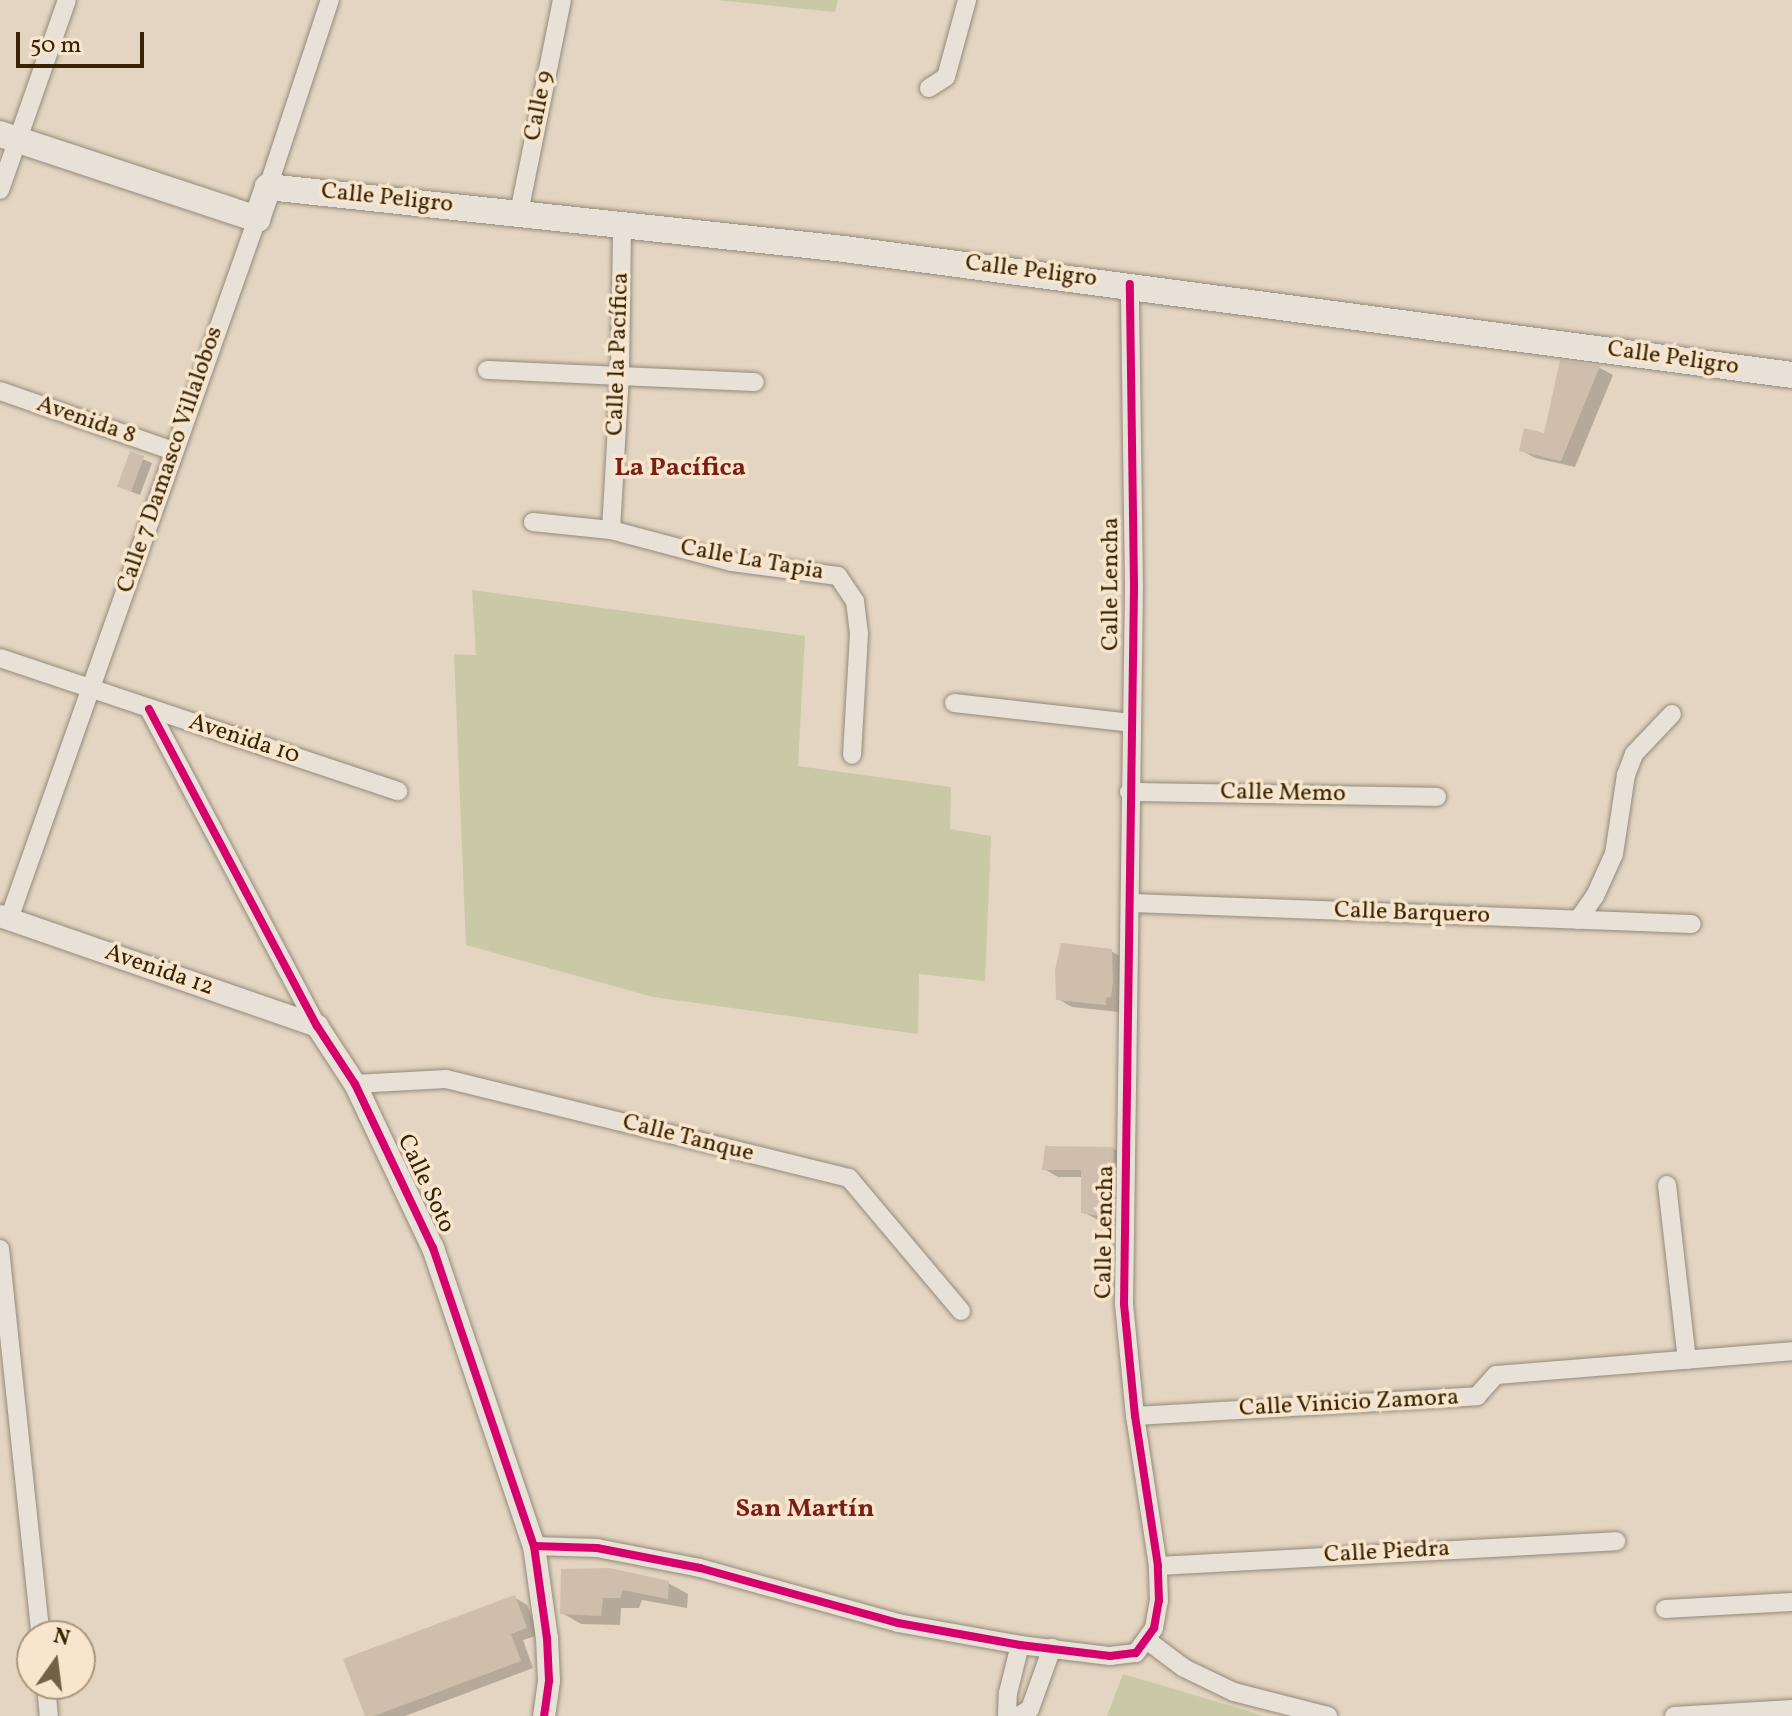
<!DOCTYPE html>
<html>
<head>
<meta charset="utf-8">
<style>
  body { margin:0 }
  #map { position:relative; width:1792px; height:1716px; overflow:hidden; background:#e3d5c1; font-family:Vollkorn,serif }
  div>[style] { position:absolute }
  .green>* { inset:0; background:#cac9a6 }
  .shadow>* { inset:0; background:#0003 }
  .building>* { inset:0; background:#d0bead; transform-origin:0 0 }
  .roads { filter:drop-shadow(0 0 2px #948a7b) drop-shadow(0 0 2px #948a7b) }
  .minor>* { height:18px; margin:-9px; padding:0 9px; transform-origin:9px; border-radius:9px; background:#e8e1d7 }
  .tertiary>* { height:22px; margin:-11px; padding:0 11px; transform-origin:11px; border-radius:11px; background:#e8e1d7 }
  .secondary>* { height:26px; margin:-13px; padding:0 13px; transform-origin:13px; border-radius:13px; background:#e8e1d7 }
  .cycleway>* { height:8px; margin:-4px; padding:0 4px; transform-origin:4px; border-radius:4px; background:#d6006c }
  span { translate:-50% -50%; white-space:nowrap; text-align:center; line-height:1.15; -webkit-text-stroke:7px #f7e5cd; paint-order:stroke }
  .street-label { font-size:24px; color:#392302 }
  .neighbourhood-label { font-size:26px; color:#7a1f14; font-weight:700 }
  .north { position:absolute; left:16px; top:1620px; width:80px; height:80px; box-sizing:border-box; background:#f7e5cd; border:2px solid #ab977c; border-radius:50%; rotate:14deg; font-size:22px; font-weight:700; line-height:32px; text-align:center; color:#392302 }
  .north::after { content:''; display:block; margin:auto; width:28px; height:36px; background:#746145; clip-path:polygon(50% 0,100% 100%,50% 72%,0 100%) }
  .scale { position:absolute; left:16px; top:32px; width:128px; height:36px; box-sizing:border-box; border:4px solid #392302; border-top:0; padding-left:10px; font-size:24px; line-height:28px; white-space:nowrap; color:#392302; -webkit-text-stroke:6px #f7e5cd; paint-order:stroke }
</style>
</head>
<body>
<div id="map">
  <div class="green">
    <i style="clip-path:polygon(716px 0,838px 0,835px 12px)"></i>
    <i style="clip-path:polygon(472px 590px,805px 636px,798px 766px,951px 787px,950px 829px,991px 836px,985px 981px,919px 974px,918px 1034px,653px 997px,466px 945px,454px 654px,476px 655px)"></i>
    <i style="clip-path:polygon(1123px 1674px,1245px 1710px,1263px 1716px,1107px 1716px)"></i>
  </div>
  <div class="shadow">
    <i style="clip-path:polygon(1561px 362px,1600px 368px,1613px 375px,1575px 467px,1535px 458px,1521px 450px,1546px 436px)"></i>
    <i style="clip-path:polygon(131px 454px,152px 463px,140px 495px,127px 490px)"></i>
    <i style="clip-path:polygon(1111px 951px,1125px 959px,1119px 1012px,1072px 1007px,1058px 999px)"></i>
    <i style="clip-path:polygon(1114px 1149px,1128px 1157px,1121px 1224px,1098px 1220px,1083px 1212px,1083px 1177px,1058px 1177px,1044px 1169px)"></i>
    <i style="clip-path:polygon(563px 1571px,668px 1583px,688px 1594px,687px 1608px,642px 1600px,639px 1608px,621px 1608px,620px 1625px,581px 1624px,562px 1613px)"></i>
    <i style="clip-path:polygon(514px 1597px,527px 1605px,539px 1635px,523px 1640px,533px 1668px,405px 1716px,367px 1716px)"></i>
  </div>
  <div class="building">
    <i style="clip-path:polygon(1560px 360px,1600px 366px,1561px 461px,1519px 451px,1524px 428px,1544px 433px)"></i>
    <i style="left:130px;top:451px;width:15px;height:38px;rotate:20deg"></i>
    <i style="clip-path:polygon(1061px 943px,1112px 949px,1113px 982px,1111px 997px,1106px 998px,1106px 1005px,1056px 1000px,1055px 970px)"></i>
    <i style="clip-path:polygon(1045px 1146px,1114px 1147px,1113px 1211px,1106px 1217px,1081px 1213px,1081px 1170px,1042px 1170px)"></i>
    <i style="clip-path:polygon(610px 1568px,669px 1581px,668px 1599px,623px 1590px,620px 1598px,603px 1598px,601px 1616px,560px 1614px,561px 1569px)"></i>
    <i style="clip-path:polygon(515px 1595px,527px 1628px,511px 1634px,521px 1661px,374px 1716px,365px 1716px,343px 1659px)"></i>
  </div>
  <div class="roads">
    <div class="minor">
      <i style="left:929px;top:88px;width:20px;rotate:-33deg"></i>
      <i style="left:946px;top:77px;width:80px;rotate:-74.7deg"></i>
      <i style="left:268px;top:187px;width:197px;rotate:-71.7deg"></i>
      <i style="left:0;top:190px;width:201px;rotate:-70.6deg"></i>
      <i style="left:519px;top:213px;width:217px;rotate:-78.6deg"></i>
      <i style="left:487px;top:370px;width:268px;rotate:2.6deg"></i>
      <i style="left:0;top:391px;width:183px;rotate:19.1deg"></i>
      <i style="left:533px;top:522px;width:78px;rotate:5.9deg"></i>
      <i style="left:611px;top:530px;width:125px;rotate:14.8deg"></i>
      <i style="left:732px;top:562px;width:107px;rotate:7.5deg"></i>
      <i style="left:838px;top:576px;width:30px;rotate:56deg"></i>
      <i style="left:855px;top:601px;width:33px;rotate:83deg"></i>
      <i style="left:859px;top:634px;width:121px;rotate:93.3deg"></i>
      <i style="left:611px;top:530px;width:157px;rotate:-86.7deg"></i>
      <i style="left:620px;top:373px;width:148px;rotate:-89.2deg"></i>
      <i style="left:0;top:658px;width:420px;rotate:18.5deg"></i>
      <i style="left:954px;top:703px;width:178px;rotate:6.4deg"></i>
      <i style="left:149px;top:709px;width:359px;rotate:62.1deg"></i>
      <i style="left:1129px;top:792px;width:308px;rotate:0.9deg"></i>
      <i style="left:1132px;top:903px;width:560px;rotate:2.15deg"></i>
      <i style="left:9px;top:919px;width:743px;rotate:-70.49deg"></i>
      <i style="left:1578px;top:920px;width:29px;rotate:-55deg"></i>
      <i style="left:1595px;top:896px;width:46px;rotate:-65.7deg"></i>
      <i style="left:1614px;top:854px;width:80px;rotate:-81.4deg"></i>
      <i style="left:1626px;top:775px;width:22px;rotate:-69deg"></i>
      <i style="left:1634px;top:754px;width:55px;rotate:-46.5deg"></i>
      <i style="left:355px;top:1084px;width:91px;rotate:-3.1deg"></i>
      <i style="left:446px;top:1079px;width:415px;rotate:13.8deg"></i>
      <i style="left:849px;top:1178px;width:174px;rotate:49.9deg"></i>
      <i style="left:1667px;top:1185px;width:176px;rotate:83.5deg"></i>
      <i style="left:0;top:1249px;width:389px;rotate:84deg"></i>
      <i style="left:1135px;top:1416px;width:343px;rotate:-3.3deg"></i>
      <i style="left:1477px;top:1396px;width:28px;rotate:-48deg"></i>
      <i style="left:1496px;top:1375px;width:297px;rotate:-4.6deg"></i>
      <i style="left:534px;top:1546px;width:63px;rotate:1.8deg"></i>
      <i style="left:597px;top:1548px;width:105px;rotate:11deg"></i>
      <i style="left:700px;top:1568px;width:205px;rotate:15.5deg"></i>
      <i style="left:898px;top:1623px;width:124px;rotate:10.2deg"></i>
      <i style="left:1020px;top:1645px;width:91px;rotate:7deg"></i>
      <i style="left:1110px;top:1656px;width:26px;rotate:-7deg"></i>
      <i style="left:1136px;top:1653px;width:31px;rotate:-54deg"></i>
      <i style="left:1154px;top:1628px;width:27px;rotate:-80deg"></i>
      <i style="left:1159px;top:1601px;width:35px;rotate:-92deg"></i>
      <i style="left:1158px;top:1566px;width:152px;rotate:-98.7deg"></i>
      <i style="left:1135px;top:1416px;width:113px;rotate:-95.6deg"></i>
      <i style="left:1124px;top:1304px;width:718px;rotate:-89.2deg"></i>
      <i style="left:1134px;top:586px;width:302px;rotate:-90.8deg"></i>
      <i style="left:1158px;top:1566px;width:459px;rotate:-3.1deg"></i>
      <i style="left:1665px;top:1609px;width:127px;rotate:-3.2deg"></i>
      <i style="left:1148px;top:1641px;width:45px;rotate:36.9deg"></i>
      <i style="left:1184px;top:1668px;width:55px;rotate:25.6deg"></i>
      <i style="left:1234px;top:1692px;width:97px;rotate:14.3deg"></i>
      <i style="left:46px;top:1684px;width:32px;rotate:85deg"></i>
      <i style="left:1007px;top:1716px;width:23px;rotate:-88deg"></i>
      <i style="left:1008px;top:1693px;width:49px;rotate:-76deg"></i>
      <i style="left:1018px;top:1716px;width:14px;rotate:-30deg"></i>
      <i style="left:1030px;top:1709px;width:65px;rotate:-70.2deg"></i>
      <i style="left:1674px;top:1716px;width:118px;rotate:-3.4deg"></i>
    </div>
    <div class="tertiary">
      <i style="left:0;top:916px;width:336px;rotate:19.1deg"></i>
      <i style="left:317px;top:1026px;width:69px;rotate:56.8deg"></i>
      <i style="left:355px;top:1084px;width:182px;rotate:64.6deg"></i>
      <i style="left:433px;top:1248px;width:315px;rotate:71.3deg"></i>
      <i style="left:534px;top:1546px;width:93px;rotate:82deg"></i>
      <i style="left:547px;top:1638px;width:43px;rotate:87.3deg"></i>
      <i style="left:549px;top:1681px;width:35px;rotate:98deg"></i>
    </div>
    <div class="secondary">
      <i style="left:0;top:134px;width:271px;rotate:18.3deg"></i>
      <i style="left:257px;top:219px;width:34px;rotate:-71deg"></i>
      <i style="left:268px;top:187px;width:579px;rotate:6.14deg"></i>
      <i style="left:844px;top:249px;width:956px;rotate:7.57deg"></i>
    </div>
  </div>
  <div class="cycleway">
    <i style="left:149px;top:709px;width:359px;rotate:62.1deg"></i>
    <i style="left:317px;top:1026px;width:69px;rotate:56.8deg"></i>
    <i style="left:355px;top:1084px;width:182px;rotate:64.6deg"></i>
    <i style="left:433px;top:1248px;width:315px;rotate:71.3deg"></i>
    <i style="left:534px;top:1546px;width:93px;rotate:82deg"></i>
    <i style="left:547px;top:1638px;width:43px;rotate:87.3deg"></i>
    <i style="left:549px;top:1681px;width:35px;rotate:98deg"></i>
    <i style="left:534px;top:1546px;width:63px;rotate:1.8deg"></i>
    <i style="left:597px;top:1548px;width:105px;rotate:11deg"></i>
    <i style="left:700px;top:1568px;width:205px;rotate:15.5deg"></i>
    <i style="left:898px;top:1623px;width:124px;rotate:10.2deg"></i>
    <i style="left:1020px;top:1645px;width:91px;rotate:7deg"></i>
    <i style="left:1110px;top:1656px;width:26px;rotate:-7deg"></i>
    <i style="left:1136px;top:1653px;width:31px;rotate:-54deg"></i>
    <i style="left:1154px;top:1628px;width:27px;rotate:-80deg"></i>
    <i style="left:1159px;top:1601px;width:35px;rotate:-92deg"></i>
    <i style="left:1158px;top:1566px;width:152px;rotate:-98.7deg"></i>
    <i style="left:1135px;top:1416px;width:113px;rotate:-95.6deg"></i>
    <i style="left:1124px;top:1304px;width:718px;rotate:-89.2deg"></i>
    <i style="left:1134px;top:586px;width:302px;rotate:-90.8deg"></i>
  </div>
  <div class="street-label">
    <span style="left:540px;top:106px;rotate:-79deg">Calle 9</span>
    <span style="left:387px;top:199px;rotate:6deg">Calle Peligro</span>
    <span style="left:1031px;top:272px;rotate:7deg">Calle Peligro</span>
    <span style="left:619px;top:354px;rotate:-88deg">Calle la Pacífica</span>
    <span style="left:1673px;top:359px;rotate:8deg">Calle Peligro</span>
    <span style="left:86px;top:421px;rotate:19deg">Avenida 8</span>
    <span style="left:171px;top:460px;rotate:-71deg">Calle 7 Damasco Villalobos</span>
    <span style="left:752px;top:561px;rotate:10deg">Calle La Tapia</span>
    <span style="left:1112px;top:584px;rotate:-90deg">Calle Lencha</span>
    <span style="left:244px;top:740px;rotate:18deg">Avenida 10</span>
    <span style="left:1283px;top:794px;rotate:1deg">Calle Memo</span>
    <span style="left:1412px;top:914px;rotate:2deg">Calle Barquero</span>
    <span style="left:159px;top:971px;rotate:19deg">Avenida 12</span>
    <span style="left:688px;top:1139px;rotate:14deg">Calle Tanque</span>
    <span style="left:425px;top:1184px;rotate:65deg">Calle Soto</span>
    <span style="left:1106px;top:1232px;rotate:-89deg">Calle Lencha</span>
    <span style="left:1349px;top:1404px;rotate:-3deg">Calle Vinicio Zamora</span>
    <span style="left:1387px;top:1553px;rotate:-3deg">Calle Piedra</span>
  </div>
  <div class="neighbourhood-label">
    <span style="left:680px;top:469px">La Pacífica</span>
    <span style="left:805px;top:1510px">San Martín</span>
  </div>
  <div class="north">N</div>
  <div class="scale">50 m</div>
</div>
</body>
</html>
